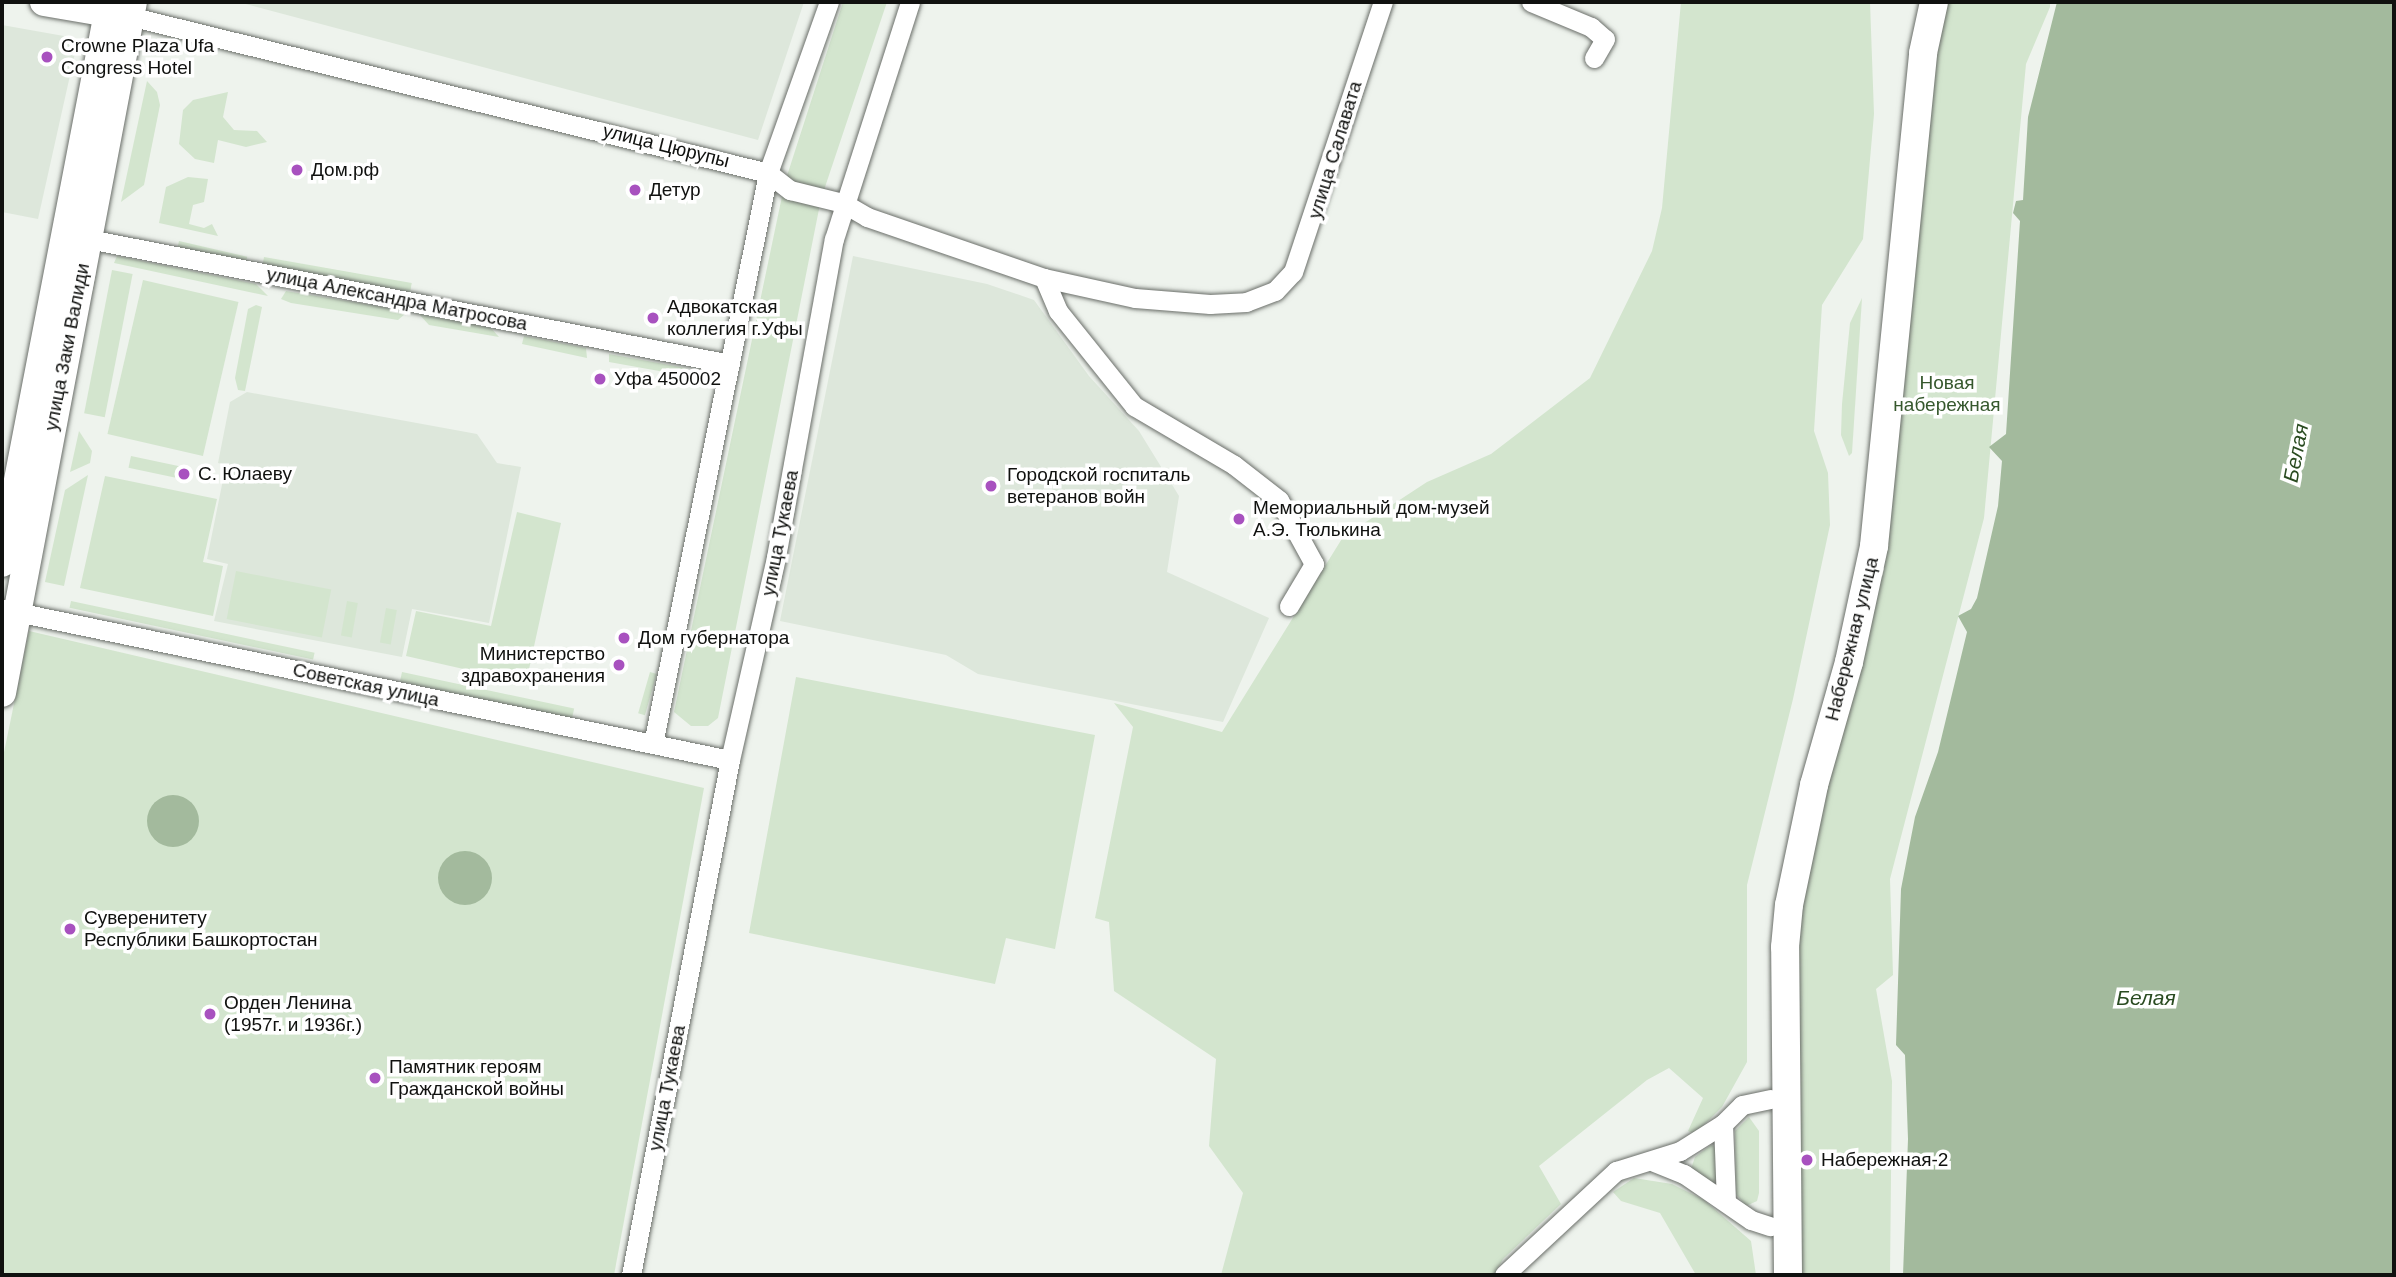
<!DOCTYPE html>
<html>
<head>
<meta charset="utf-8">
<style>
  body { margin:0 }
  #map { position:relative; width:2396px; height:1277px; overflow:hidden; background:#eef3ed; font-family:Helvetica,sans-serif }
  div>[style] { position:absolute }
  .built>* { inset:0; background:#dde7db }
  .green>* { inset:0; background:#d3e5ce; transform-origin:0 0 }
  .water>* { inset:0; background:#a3ba9d }
  .round { border-radius:50% }
  .roads { filter:drop-shadow(0 0 2px #6a6e69) drop-shadow(0 0 2px #6a6e69) }
  .street>* { height:19px; margin:-9.5px; padding:0 9.5px; transform-origin:9.5px; border-radius:9.5px; background:#fff }
  .secondary>* { height:28px; margin:-14px; padding:0 14px; transform-origin:14px; border-radius:14px; background:#fff }
  .dots>* { width:19px; height:19px; translate:-50% -50%; box-sizing:border-box; border:4px solid #fff; border-radius:50% }
  span { translate:-50% -50%; white-space:nowrap; text-align:center; line-height:1.15; -webkit-text-stroke:7px #fff; paint-order:stroke }
  .poi-label { font-size:19px; color:#10110f }
  .left { translate:0 -50%; text-align:left }
  .right { translate:-100% -50%; text-align:right }
  .street-label { font-size:19px; color:#10110f }
  .park-label { font-size:19px; color:#36582d }
  .water-label { font-size:21px; color:#2a4b21; font-style:italic }
  .frame { position:absolute; inset:0; border:4px solid #10110f; pointer-events:none }
</style>
</head>
<body>
<div id="map">
  <div class="built">
    <i style="clip-path:polygon(238px 2px,804px 2px,758px 140px)"></i>
    <i style="clip-path:polygon(2px 25px,75px 38px,77px 44px,38px 219px,2px 212px)"></i>
    <i style="clip-path:polygon(853px 256px,987px 284px,1034px 300px,1089px 376px,1139px 431px,1179px 496px,1167px 572px,1269px 618px,1223px 722px,978px 674px,946px 655px,780px 621px)"></i>
    <i style="clip-path:polygon(247px 392px,477px 434px,497px 463px,521px 467px,489px 623px,412px 609px,402px 657px,214px 621px,228px 564px,207px 559px,226px 465px,218px 463px,230px 402px)"></i>
  </div>
  <div class="green">
    <i style="clip-path:polygon(843px 2px,887px 2px,821px 199px,718px 718px,708px 726px,691px 726px,674px 712px,785px 182px)"></i>
    <i style="clip-path:polygon(1681px 2px,1870px 2px,1874px 114px,1863px 239px,1822px 305px,1814px 431px,1828px 473px,1830px 525px,1793px 699px,1747px 885px,1747px 1062px,1722px 1107px,1695px 1134px,1688px 1131px,1703px 1098px,1669px 1068px,1647px 1080px,1539px 1166px,1561px 1204px,1503px 1259px,1494px 1275px,1221px 1275px,1243px 1193px,1209px 1146px,1216px 1059px,1114px 991px,1109px 922px,1095px 918px,1133px 727px,1114px 703px,1222px 732px,1343px 537px,1427px 482px,1491px 454px,1590px 378px,1652px 251px,1662px 208px)"></i>
    <i style="clip-path:polygon(1944px 2px,2050px 2px,2050px 7px,2026px 64px,1984px 518px,1890px 879px,1893px 975px,1876px 989px,1892px 1081px,1890px 1274px,1799px 1275px,1799px 906px,1823px 787px)"></i>
    <i style="clip-path:polygon(147px 81px,157px 92px,160px 105px,144px 185px,121px 202px)"></i>
    <i style="clip-path:polygon(228px 92px,223px 117px,234px 130px,257px 131px,267px 142px,246px 147px,218px 140px,214px 163px,195px 159px,179px 144px,183px 110px,193px 100px)"></i>
    <i style="clip-path:polygon(188px 177px,208px 179px,204px 202px,193px 205px,189px 224px,204px 228px,212px 224px,218px 236px,159px 223px,166px 187px)"></i>
    <i style="left:179px;top:241px;width:70px;height:8px;rotate:13deg"></i>
    <i style="clip-path:polygon(117px 256px,256px 284px,268px 296px,114px 263px)"></i>
    <i style="left:264px;top:257px;width:150px;height:9px;rotate:10deg"></i>
    <i style="left:112px;top:270px;width:21px;height:146px;rotate:11deg"></i>
    <i style="left:143px;top:280px;width:98px;height:158px;rotate:13deg"></i>
    <i style="clip-path:polygon(286px 291px,402px 310px,405px 314px,398px 320px,291px 303px,281px 299px)"></i>
    <i style="clip-path:polygon(1862px 298px,1852px 453px,1849px 456px,1841px 435px,1842px 404px,1850px 323px)"></i>
    <i style="clip-path:polygon(256px 305px,262px 307px,245px 391px,238px 390px,235px 378px,248px 309px)"></i>
    <i style="clip-path:polygon(418px 313px,491px 328px,499px 337px,429px 325px)"></i>
    <i style="clip-path:polygon(524px 336px,586px 348px,587px 358px,522px 344px)"></i>
    <i style="clip-path:polygon(609px 354px,686px 368px,691px 373px,687px 376px,609px 362px)"></i>
    <i style="clip-path:polygon(79px 431px,92px 451px,90px 463px,70px 472px)"></i>
    <i style="left:131px;top:456px;width:52px;height:12px;rotate:12deg"></i>
    <i style="clip-path:polygon(88px 475px,64px 586px,45px 582px,65px 490px)"></i>
    <i style="clip-path:polygon(105px 476px,217px 499px,203px 562px,223px 566px,213px 616px,80px 588px)"></i>
    <i style="clip-path:polygon(517px 512px,561px 523px,526px 683px,406px 656px,416px 611px,491px 626px)"></i>
    <i style="left:236px;top:571px;width:97px;height:49px;rotate:11deg"></i>
    <i style="left:71px;top:601px;width:249px;height:7px;rotate:12deg"></i>
    <i style="left:347px;top:601px;width:11px;height:35px;rotate:10deg"></i>
    <i style="left:386px;top:608px;width:11px;height:35px;rotate:10deg"></i>
    <i style="clip-path:polygon(29px 631px,704px 788px,614px 1275px,2px 1275px,2px 762px)"></i>
    <i style="left:402px;top:672px;width:176px;height:10px;rotate:12deg"></i>
    <i style="left:650px;top:672px;width:7px;height:43px;rotate:16deg"></i>
    <i style="clip-path:polygon(796px 677px,1095px 735px,1055px 949px,1006px 938px,995px 984px,749px 933px)"></i>
    <i style="clip-path:polygon(1749px 1117px,1759px 1131px,1759px 1193px,1757px 1201px,1746px 1206px,1736px 1194px,1735px 1131px)"></i>
    <i style="clip-path:polygon(1711px 1145px,1718px 1148px,1718px 1179px,1712px 1183px,1691px 1169px,1695px 1157px)"></i>
    <i style="clip-path:polygon(1634px 1178px,1672px 1184px,1704px 1200px,1751px 1241px,1756px 1275px,1696px 1275px,1660px 1213px,1621px 1201px,1613px 1192px)"></i>
  </div>
  <div class="water">
    <i style="clip-path:polygon(2057px 2px,2394px 2px,2394px 1275px,1903px 1275px,1908px 1139px,1905px 1055px,1896px 1045px,1901px 889px,1915px 817px,1938px 752px,1967px 632px,1958px 616px,1971px 609px,1977px 598px,1998px 506px,2002px 461px,1989px 447px,2006px 434px,2020px 221px,2013px 213px,2016px 201px,2023px 200px,2028px 117px)"></i>
    <i class="round" style="left:147px;top:795px;width:52px;height:52px"></i>
    <i class="round" style="left:438px;top:851px;width:54px;height:54px"></i>
  </div>
  <div class="roads">
    <div class="street">
      <i style="left:1531px;top:2px;width:65px;rotate:22.6deg"></i>
      <i style="left:1591px;top:27px;width:18px;rotate:41deg"></i>
      <i style="left:1605px;top:39px;width:22px;rotate:120deg"></i>
      <i style="left:129px;top:16px;width:658px;rotate:13.8deg"></i>
      <i style="left:768px;top:173px;width:28px;rotate:38deg"></i>
      <i style="left:790px;top:190px;width:55px;rotate:13.8deg"></i>
      <i style="left:843px;top:203px;width:28px;rotate:30deg"></i>
      <i style="left:867px;top:217px;width:187px;rotate:19deg"></i>
      <i style="left:1044px;top:278px;width:93px;rotate:12.4deg"></i>
      <i style="left:1135px;top:298px;width:75px;rotate:4.6deg"></i>
      <i style="left:1210px;top:304px;width:36px;rotate:-3deg"></i>
      <i style="left:1246px;top:302px;width:31px;rotate:-21deg"></i>
      <i style="left:1275px;top:291px;width:26px;rotate:-47deg"></i>
      <i style="left:1293px;top:272px;width:285px;rotate:-71.6deg"></i>
      <i style="left:78px;top:237px;width:664px;rotate:11.02deg"></i>
      <i style="left:1044px;top:278px;width:36px;rotate:67deg"></i>
      <i style="left:1058px;top:311px;width:122px;rotate:51.3deg"></i>
      <i style="left:1134px;top:406px;width:116px;rotate:30.5deg"></i>
      <i style="left:1234px;top:465px;width:57px;rotate:37.9deg"></i>
      <i style="left:1279px;top:500px;width:73px;rotate:61.3deg"></i>
      <i style="left:1314px;top:564px;width:49px;rotate:120.8deg"></i>
      <i style="left:2px;top:609px;width:743px;rotate:11.72deg"></i>
      <i style="left:653px;top:744px;width:582px;rotate:-78.61deg"></i>
      <i style="left:768px;top:173px;width:182px;rotate:-70.4deg"></i>
      <i style="left:1723px;top:1124px;width:77px;rotate:87.8deg"></i>
      <i style="left:1654px;top:1162px;width:32px;rotate:22deg"></i>
      <i style="left:1684px;top:1174px;width:81px;rotate:34.5deg"></i>
      <i style="left:1751px;top:1220px;width:20px;rotate:18deg"></i>
      <i style="left:631px;top:1275px;width:524px;rotate:-79.12deg"></i>
      <i style="left:730px;top:760px;width:208px;rotate:-77.2deg"></i>
      <i style="left:776px;top:557px;width:323px;rotate:-79.7deg"></i>
      <i style="left:834px;top:239px;width:249px;rotate:-72.2deg"></i>
      <i style="left:1504px;top:1275px;width:153px;rotate:-42.9deg"></i>
      <i style="left:1616px;top:1171px;width:67px;rotate:-17.4deg"></i>
      <i style="left:1680px;top:1151px;width:51px;rotate:-32.1deg"></i>
      <i style="left:1723px;top:1124px;width:27px;rotate:-45deg"></i>
      <i style="left:1742px;top:1105px;width:29px;rotate:-12deg"></i>
    </div>
    <div class="secondary">
      <i style="left:44px;top:2px;width:83px;rotate:9.7deg"></i>
      <i style="left:2px;top:563px;width:571px;rotate:-79.1deg"></i>
      <i style="left:2px;top:693px;width:703px;rotate:-79.27deg"></i>
      <i style="left:1788px;top:1275px;width:328px;rotate:-90.5deg"></i>
      <i style="left:1785px;top:947px;width:42px;rotate:-84.6deg"></i>
      <i style="left:1789px;top:905px;width:123px;rotate:-78.2deg"></i>
      <i style="left:1814px;top:785px;width:128px;rotate:-74.1deg"></i>
      <i style="left:1849px;top:662px;width:119px;rotate:-77.8deg"></i>
      <i style="left:1874px;top:546px;width:495px;rotate:-84.3deg"></i>
      <i style="left:1923px;top:53px;width:52px;rotate:-77.8deg"></i>
    </div>
  </div>
  <div class="dots">
    <i style="left:47px;top:57px;background:#a851bf"></i>
    <i style="left:297px;top:170px;background:#a851bf"></i>
    <i style="left:635px;top:190px;background:#a851bf"></i>
    <i style="left:653px;top:318px;background:#a851bf"></i>
    <i style="left:600px;top:379px;background:#a851bf"></i>
    <i style="left:184px;top:474px;background:#a851bf"></i>
    <i style="left:991px;top:486px;background:#a851bf"></i>
    <i style="left:1239px;top:519px;background:#a851bf"></i>
    <i style="left:624px;top:638px;background:#a851bf"></i>
    <i style="left:619px;top:665px;background:#a851bf"></i>
    <i style="left:70px;top:929px;background:#a851bf"></i>
    <i style="left:210px;top:1014px;background:#a851bf"></i>
    <i style="left:375px;top:1078px;background:#a851bf"></i>
    <i style="left:1807px;top:1160px;background:#a851bf"></i>
  </div>
  <div class="poi-label">
    <span class="left" style="left:61px;top:57px">Crowne Plaza Ufa<br>Congress Hotel</span>
    <span class="left" style="left:311px;top:170px">Дом.рф</span>
    <span class="left" style="left:649px;top:190px">Детур</span>
    <span class="left" style="left:667px;top:318px">Адвокатская<br>коллегия г.Уфы</span>
    <span class="left" style="left:614px;top:379px">Уфа 450002</span>
    <span class="left" style="left:198px;top:474px">С. Юлаеву</span>
    <span class="left" style="left:1007px;top:486px">Городской госпиталь<br>ветеранов войн</span>
    <span class="left" style="left:1253px;top:519px">Мемориальный дом-музей<br>А.Э. Тюлькина</span>
    <span class="left" style="left:638px;top:638px">Дом губернатора</span>
    <span class="right" style="left:605px;top:665px">Министерство<br>здравохранения</span>
    <span class="left" style="left:84px;top:929px">Суверенитету<br>Республики Башкортостан</span>
    <span class="left" style="left:224px;top:1014px">Орден Ленина<br>(1957г. и 1936г.)</span>
    <span class="left" style="left:389px;top:1078px">Памятник героям<br>Гражданской войны</span>
    <span class="left" style="left:1821px;top:1160px">Набережная-2</span>
  </div>
  <div class="street-label">
    <span style="left:666px;top:146px;rotate:14deg">улица Цюрупы</span>
    <span style="left:1335px;top:150px;rotate:-73deg">улица Салавата</span>
    <span style="left:397px;top:299px;rotate:11deg">улица Александра Матросова</span>
    <span style="left:67px;top:347px;rotate:-79deg">улица Заки Валиди</span>
    <span style="left:780px;top:533px;rotate:-79deg">улица Тукаева</span>
    <span style="left:1852px;top:639px;rotate:-76deg">Набережная улица</span>
    <span style="left:366px;top:685px;rotate:12deg">Советская улица</span>
    <span style="left:667px;top:1088px;rotate:-79deg">улица Тукаева</span>
  </div>
  <div class="park-label">
    <span style="left:1947px;top:394px">Новая<br>набережная</span>
  </div>
  <div class="water-label">
    <span style="left:2296px;top:453px;rotate:-79deg">Белая</span>
    <span style="left:2146px;top:998px">Белая</span>
  </div>
  <div class="frame"></div>
</div>
</body>
</html>
